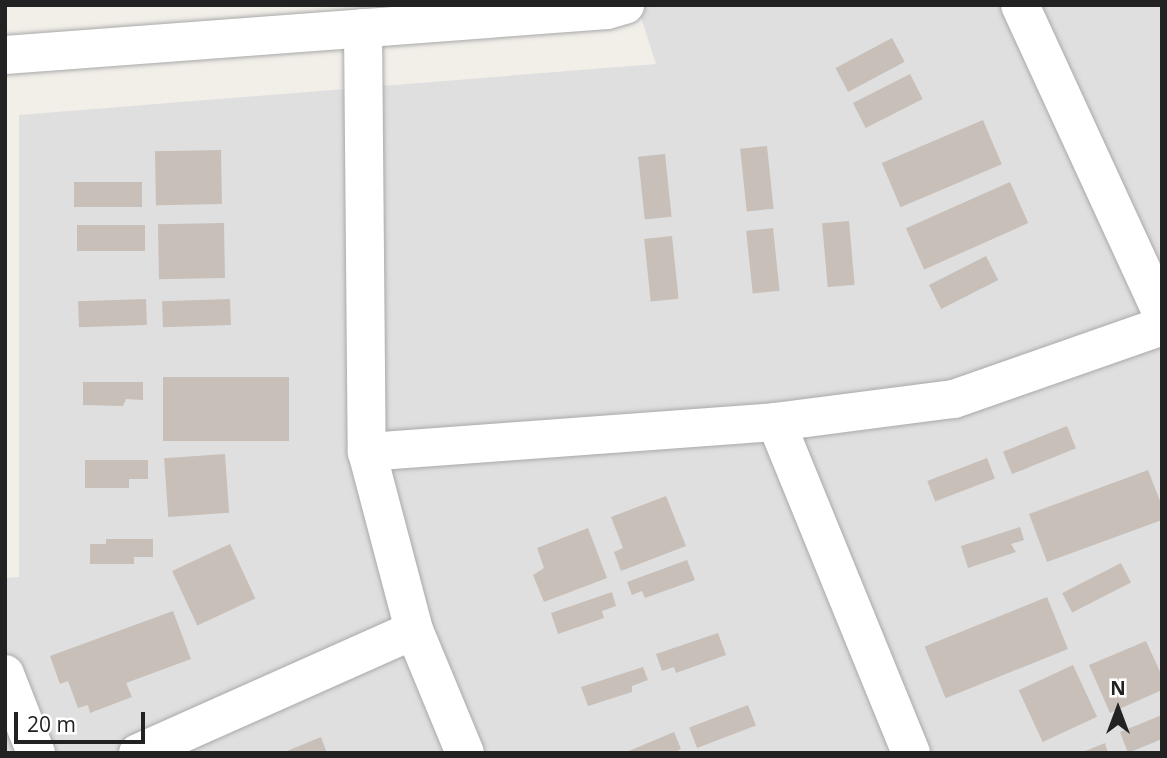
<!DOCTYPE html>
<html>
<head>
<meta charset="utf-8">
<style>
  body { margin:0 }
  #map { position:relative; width:1167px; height:758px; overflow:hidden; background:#f2efe9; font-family:"Open Sans",sans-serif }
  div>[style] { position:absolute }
  .residential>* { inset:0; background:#e0dfdf }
  .building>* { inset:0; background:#c7bfb8; transform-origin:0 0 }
  .roads { filter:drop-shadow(0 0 2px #a9a9a9) drop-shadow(0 0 2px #a9a9a9) }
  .minor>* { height:38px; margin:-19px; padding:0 19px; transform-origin:19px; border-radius:19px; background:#fff }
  span { translate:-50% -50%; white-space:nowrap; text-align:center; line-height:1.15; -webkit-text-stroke:6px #fff; paint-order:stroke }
  .frame { position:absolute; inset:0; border:7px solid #222; pointer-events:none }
  .north { position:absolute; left:1083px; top:674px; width:70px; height:70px; -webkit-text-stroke:5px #fff; paint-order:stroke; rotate:0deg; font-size:19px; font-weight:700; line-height:28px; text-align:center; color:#222 }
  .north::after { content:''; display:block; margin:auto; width:24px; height:32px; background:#222; clip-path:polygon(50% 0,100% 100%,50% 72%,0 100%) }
  .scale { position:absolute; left:14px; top:712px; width:131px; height:32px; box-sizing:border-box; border:4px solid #222; border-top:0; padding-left:9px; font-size:21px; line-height:24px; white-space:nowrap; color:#222; -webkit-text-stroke:5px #fff; paint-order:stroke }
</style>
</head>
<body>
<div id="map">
  <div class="residential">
    <i style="clip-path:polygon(637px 5px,1162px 5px,1162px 753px,5px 753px,5px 578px,19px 577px,19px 115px,656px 64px)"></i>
  </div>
  <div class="building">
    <i style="left:892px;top:38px;width:27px;height:64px;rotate:62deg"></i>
    <i style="left:910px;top:74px;width:28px;height:64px;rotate:63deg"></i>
    <i style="left:983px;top:120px;width:48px;height:110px;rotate:67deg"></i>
    <i style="left:767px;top:146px;width:63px;height:27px;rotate:84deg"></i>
    <i style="left:221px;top:150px;width:54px;height:66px;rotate:89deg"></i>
    <i style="left:665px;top:154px;width:63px;height:27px;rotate:84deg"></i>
    <i style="left:142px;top:182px;width:25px;height:68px;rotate:90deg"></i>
    <i style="left:1010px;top:182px;width:45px;height:114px;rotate:66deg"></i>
    <i style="left:849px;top:221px;width:64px;height:27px;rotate:85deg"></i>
    <i style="left:224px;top:223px;width:55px;height:66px;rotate:89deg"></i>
    <i style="left:77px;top:225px;width:68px;height:26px"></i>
    <i style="left:773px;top:228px;width:63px;height:27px;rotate:84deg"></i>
    <i style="left:672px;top:236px;width:63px;height:28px;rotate:84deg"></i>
    <i style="left:986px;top:256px;width:27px;height:64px;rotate:63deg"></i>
    <i style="left:146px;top:299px;width:26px;height:68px;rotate:88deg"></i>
    <i style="left:230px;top:299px;width:26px;height:68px;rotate:88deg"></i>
    <i style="left:289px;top:377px;width:64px;height:126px;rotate:90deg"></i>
    <i style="clip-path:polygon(83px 382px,143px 382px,143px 400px,126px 399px,123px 406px,83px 405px)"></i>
    <i style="left:1067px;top:426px;width:24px;height:69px;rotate:68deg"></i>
    <i style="left:225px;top:454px;width:59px;height:61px;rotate:86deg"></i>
    <i style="left:987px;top:458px;width:22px;height:64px;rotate:69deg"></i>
    <i style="clip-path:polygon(85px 460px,148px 460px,148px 479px,129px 479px,129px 488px,85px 488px)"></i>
    <i style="clip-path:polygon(1148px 470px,1162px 506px,1162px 520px,1047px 562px,1029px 514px)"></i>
    <i style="clip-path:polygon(666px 496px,686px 546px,621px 571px,614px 552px,623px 548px,611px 517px)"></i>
    <i style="clip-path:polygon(1020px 527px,1024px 540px,1011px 544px,1016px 552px,968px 568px,961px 546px)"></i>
    <i style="clip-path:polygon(588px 528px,607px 578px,544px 602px,533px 575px,544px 568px,537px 548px)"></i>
    <i style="clip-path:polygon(106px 539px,153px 539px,153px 557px,134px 557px,134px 564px,90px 564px,90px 544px,106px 544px)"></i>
    <i style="left:230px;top:544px;width:60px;height:64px;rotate:65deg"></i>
    <i style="clip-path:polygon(687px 560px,695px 580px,645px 598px,642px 591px,632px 595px,627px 582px)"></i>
    <i style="left:1121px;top:563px;width:22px;height:66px;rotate:63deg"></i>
    <i style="clip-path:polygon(612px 592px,616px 606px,602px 611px,604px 618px,558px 634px,551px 613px)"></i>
    <i style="left:1047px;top:597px;width:56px;height:132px;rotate:68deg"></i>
    <i style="clip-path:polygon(173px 611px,191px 659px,126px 683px,132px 697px,90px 713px,88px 705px,78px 708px,68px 681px,60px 684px,50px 656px)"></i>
    <i style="clip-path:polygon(718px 633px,726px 655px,676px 673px,674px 667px,662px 671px,656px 654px)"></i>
    <i style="clip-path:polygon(1146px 641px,1162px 676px,1162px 690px,1110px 713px,1089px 665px)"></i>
    <i style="left:1073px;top:665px;width:57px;height:60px;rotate:65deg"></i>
    <i style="clip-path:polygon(643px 667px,648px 680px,632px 686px,632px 692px,588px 706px,581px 687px)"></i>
    <i style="left:748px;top:705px;width:22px;height:63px;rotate:69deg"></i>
    <i style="clip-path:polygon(1162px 715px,1162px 739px,1128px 753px,1120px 732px)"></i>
    <i style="clip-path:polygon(674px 732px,681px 749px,673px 753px,624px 753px)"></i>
    <i style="clip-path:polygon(321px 737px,327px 753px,282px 753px)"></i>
    <i style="clip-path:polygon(1105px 743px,1108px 753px,1080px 753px)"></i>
  </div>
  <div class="roads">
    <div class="minor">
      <i style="left:1020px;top:5px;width:340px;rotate:65.3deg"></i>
      <i style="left:363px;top:28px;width:424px;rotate:89.5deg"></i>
      <i style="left:367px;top:452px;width:184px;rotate:75.2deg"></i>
      <i style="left:414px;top:630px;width:133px;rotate:67.5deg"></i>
      <i style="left:5px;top:55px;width:604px;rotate:-4.27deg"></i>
      <i style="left:607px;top:10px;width:19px;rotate:-16deg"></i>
      <i style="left:776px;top:422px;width:357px;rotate:67.8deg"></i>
      <i style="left:367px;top:452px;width:410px;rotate:-4.2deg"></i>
      <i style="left:776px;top:422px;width:179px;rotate:-7.4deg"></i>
      <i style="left:954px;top:399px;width:220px;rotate:-19.3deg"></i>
      <i style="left:5px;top:674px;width:85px;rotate:68.6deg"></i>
      <i style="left:138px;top:753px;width:302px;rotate:-24deg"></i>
    </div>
  </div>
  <div class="frame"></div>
  <div class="north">N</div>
  <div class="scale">20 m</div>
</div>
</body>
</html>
